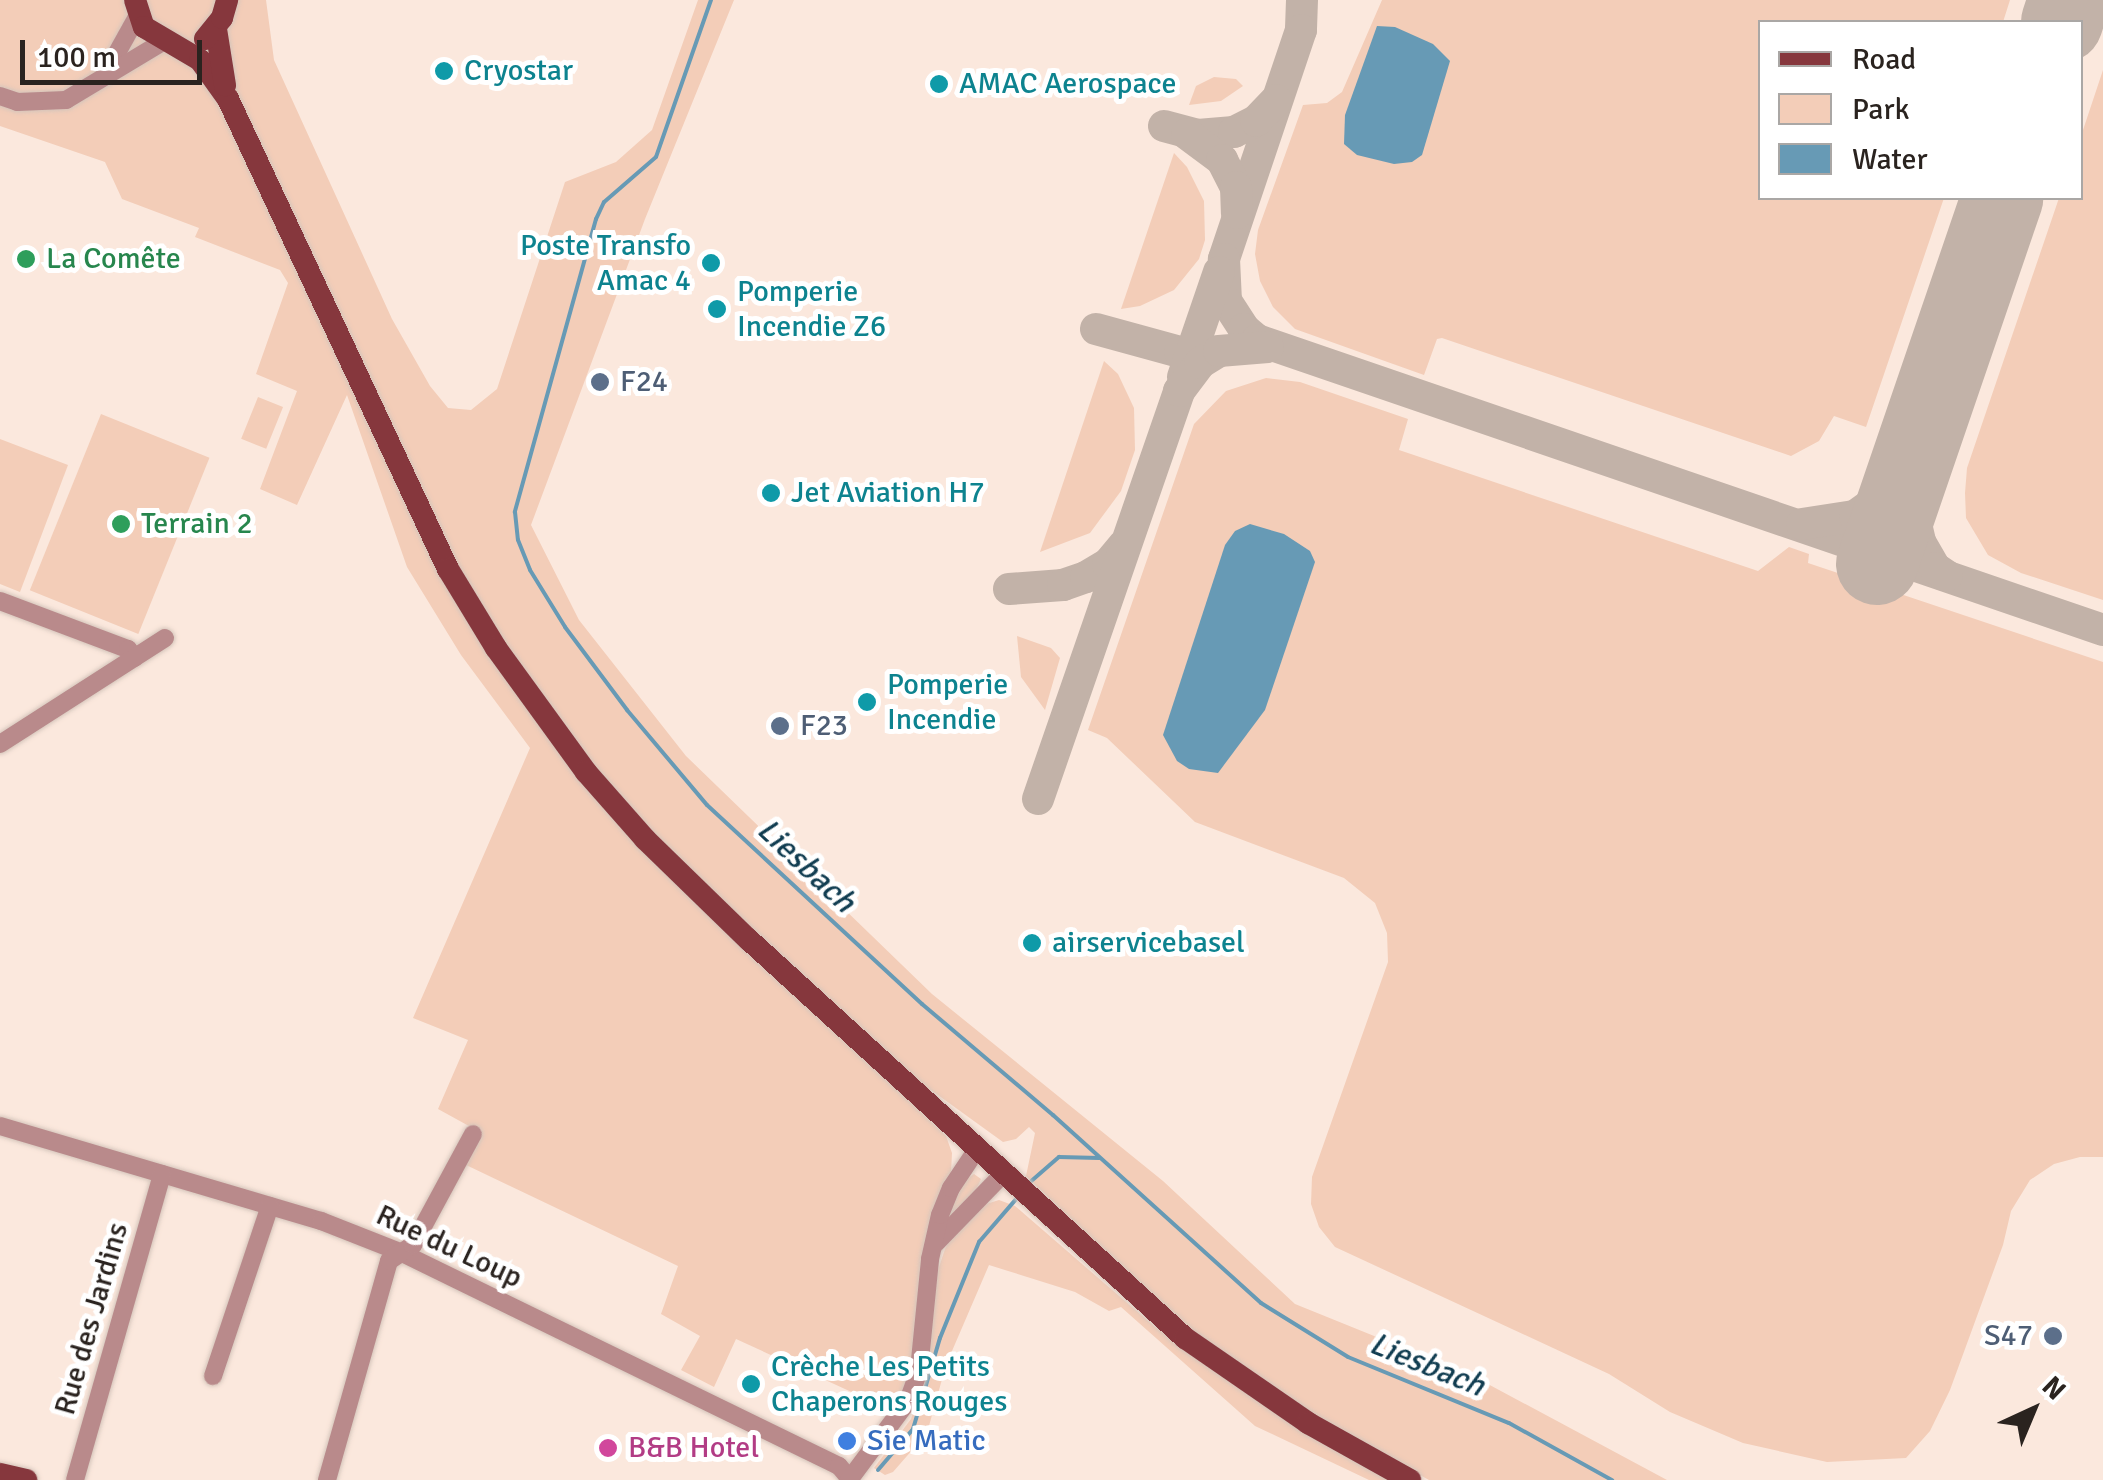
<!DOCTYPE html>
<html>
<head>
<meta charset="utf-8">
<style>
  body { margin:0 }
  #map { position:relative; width:2103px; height:1480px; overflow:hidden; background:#fbe8dd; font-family:Signika,sans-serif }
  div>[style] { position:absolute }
  .green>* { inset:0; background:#f3cdb8; transform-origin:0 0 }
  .water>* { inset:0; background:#679ab5 }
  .stream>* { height:4px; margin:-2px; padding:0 2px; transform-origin:2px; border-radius:2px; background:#679ab5 }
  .taxiway>* { height:32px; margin:-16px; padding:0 16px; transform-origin:16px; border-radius:16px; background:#c2b2a8 }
  .runway>* { height:82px; margin:-41px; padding:0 41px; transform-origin:41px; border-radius:41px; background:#c2b2a8 }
  .roads { filter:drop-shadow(0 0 2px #d5c5bb) drop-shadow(0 0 2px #d5c5bb) }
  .minor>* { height:18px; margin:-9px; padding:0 9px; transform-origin:9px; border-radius:9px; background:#b98a8b }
  .major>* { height:22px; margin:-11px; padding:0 11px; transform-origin:11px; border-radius:11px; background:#86373d }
  .dots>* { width:28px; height:28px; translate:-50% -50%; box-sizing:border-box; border:5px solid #fff; border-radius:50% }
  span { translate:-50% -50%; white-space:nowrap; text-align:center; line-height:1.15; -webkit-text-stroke:10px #fff; paint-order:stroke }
  .culture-label { font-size:30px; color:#0d838f }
  .left { translate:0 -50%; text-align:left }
  .right { translate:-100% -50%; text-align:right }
  .leisure-label { font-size:30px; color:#27864d }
  .service-label { font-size:30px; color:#4e5e75 }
  .street-label { font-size:30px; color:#2a231f }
  .shop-label { font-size:30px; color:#366cbe }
  .hotel-label { font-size:30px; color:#b23c85 }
  .water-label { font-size:32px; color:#113d51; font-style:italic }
  .legend { position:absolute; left:1758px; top:20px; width:325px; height:180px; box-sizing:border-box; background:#fff; border:2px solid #aaa7a5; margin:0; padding:12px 18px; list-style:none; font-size:30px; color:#2a231f }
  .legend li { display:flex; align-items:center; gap:20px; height:50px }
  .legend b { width:50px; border:2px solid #aaa7a5 }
  .north { position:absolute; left:1983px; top:1360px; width:100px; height:100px; -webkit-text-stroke:8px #fff; paint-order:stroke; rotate:44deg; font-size:28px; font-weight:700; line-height:40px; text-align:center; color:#2a231f }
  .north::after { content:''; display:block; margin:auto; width:35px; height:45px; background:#2a231f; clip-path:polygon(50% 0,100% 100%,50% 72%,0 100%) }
  .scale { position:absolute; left:20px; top:40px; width:182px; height:45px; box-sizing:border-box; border:5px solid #2a231f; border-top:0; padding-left:12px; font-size:30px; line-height:35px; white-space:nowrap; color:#2a231f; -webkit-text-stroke:8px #fff; paint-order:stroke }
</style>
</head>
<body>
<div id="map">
  <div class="green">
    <i style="clip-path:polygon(0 0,266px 0,274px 60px,392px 319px,430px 386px,448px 408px,471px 410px,497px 389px,565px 182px,616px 162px,652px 130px,698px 0,734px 0,645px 219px,531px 525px,579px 620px,686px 756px,932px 994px,1163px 1181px,1295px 1304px,1473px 1376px,1667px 1480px,1429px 1480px,1312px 1416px,1179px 1321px,1026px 1176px,1035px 1133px,1029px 1127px,1016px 1139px,1003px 1142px,931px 1090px,915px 1107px,946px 1136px,952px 1153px,951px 1173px,921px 1259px,913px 1366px,893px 1411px,736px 1339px,714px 1387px,681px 1370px,700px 1336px,661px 1314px,678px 1266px,464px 1164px,478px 1131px,438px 1109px,468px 1040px,413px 1018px,530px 748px,461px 655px,407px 567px,347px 395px,297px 505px,260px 489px,297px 391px,256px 374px,288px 283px,280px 270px,195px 237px,199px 228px,122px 199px,105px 162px,0 126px)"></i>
    <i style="clip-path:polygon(1382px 0,2010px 0,2003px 22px,1760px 22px,1760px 198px,1944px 198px,1866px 427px,1834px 416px,1819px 441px,1791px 456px,1442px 338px,1437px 339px,1424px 375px,1295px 329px,1273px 307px,1260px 281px,1255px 254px,1258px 230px,1303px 105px,1327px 103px,1342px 92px)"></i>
    <i style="clip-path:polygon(2103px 70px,2103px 600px,2021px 573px,1988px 555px,1966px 518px,1965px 493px,1967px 468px,2059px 198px,2080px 198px,2081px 136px)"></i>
    <i style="clip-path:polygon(1214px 77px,1236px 79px,1243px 86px,1221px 101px,1189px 105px,1196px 86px)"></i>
    <i style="clip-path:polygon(1174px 153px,1187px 167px,1204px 201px,1205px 240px,1199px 259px,1174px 290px,1140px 306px,1121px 309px)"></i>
    <i style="clip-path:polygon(1104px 361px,1118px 374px,1134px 408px,1135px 450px,1121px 491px,1090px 533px,1040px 552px)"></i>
    <i style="clip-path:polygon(1266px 378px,1300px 382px,1408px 419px,1399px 450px,1758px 571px,1789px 547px,1809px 554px,1808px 563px,2103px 662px,2103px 1157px,2080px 1157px,2054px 1164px,2030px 1180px,2011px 1211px,2003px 1245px,1950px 1390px,1930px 1431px,1906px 1458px,1827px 1462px,1743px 1443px,1670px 1412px,1609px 1374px,1335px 1247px,1319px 1227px,1311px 1204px,1312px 1177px,1388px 962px,1387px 933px,1375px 903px,1344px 878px,1195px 822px,1107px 738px,1088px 730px,1194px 424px,1226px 391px)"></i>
    <i style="left:258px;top:397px;width:27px;height:45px;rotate:22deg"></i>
    <i style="left:101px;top:414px;width:117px;height:190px;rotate:22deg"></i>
    <i style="clip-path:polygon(0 439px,68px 465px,20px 592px,0 584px)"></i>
    <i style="clip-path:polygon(1017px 636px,1051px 648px,1060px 658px,1045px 710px,1021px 677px)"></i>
    <i style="clip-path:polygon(974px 1174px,981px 1179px,977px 1188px,945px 1226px,946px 1212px,964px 1181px)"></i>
    <i style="clip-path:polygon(999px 1200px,1015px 1206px,1155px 1327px,1274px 1412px,1393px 1480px,1369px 1480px,1255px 1426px,1121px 1307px,1109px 1311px,1075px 1292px,989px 1265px,946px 1365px,927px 1433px,893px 1472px,885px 1475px,874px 1468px,911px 1419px,926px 1371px,938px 1270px,945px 1249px,953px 1233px,983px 1205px)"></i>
  </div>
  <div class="water">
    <i style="clip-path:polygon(1377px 26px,1395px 27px,1433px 44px,1450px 61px,1422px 155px,1412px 162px,1394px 164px,1357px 155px,1344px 144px,1345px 115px)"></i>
    <i style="clip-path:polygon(1250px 524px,1284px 534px,1310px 551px,1315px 562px,1265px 710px,1218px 773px,1189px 769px,1177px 761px,1163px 735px,1225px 545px,1235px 531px)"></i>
  </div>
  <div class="stream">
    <i style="left:711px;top:0;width:166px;rotate:109.3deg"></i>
    <i style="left:656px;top:157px;width:69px;rotate:139.1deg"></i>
    <i style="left:604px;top:202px;width:19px;rotate:115deg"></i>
    <i style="left:596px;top:219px;width:304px;rotate:105.5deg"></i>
    <i style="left:515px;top:512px;width:28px;rotate:84deg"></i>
    <i style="left:518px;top:540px;width:32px;rotate:68deg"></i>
    <i style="left:530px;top:570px;width:67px;rotate:58.4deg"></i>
    <i style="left:565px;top:627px;width:104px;rotate:53.2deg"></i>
    <i style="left:627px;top:710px;width:124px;rotate:49.9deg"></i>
    <i style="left:707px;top:805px;width:293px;rotate:42.8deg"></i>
    <i style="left:922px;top:1004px;width:172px;rotate:40.3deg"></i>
    <i style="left:1053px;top:1115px;width:280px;rotate:42.1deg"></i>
    <i style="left:1261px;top:1303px;width:102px;rotate:31.8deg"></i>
    <i style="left:1348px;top:1357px;width:174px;rotate:22.3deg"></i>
    <i style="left:1509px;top:1423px;width:118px;rotate:29deg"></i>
    <i style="left:1029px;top:1183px;width:40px;rotate:-41deg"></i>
    <i style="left:1059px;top:1157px;width:40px;rotate:1.4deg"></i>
    <i style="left:878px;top:1470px;width:54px;rotate:-49.5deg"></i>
    <i style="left:913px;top:1429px;width:95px;rotate:-73.5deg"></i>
    <i style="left:940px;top:1338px;width:104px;rotate:-67.9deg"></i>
    <i style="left:979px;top:1242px;width:58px;rotate:-49.2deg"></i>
  </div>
  <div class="taxiway">
    <i style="left:1302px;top:0;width:30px;rotate:92deg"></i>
    <i style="left:1301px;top:30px;width:242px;rotate:108.6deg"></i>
    <i style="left:1224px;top:259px;width:42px;rotate:87.3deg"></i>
    <i style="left:1226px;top:301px;width:33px;rotate:57deg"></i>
    <i style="left:1244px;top:329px;width:17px;rotate:40deg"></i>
    <i style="left:1257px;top:340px;width:894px;rotate:18.92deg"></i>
    <i style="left:1164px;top:126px;width:35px;rotate:15deg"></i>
    <i style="left:1198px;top:135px;width:36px;rotate:-5deg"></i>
    <i style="left:1234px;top:132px;width:25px;rotate:-27deg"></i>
    <i style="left:1256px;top:121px;width:29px;rotate:-46deg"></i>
    <i style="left:1187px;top:134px;width:44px;rotate:36.6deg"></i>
    <i style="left:1222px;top:160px;width:30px;rotate:63deg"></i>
    <i style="left:1236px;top:187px;width:26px;rotate:88deg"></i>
    <i style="left:1096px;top:329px;width:87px;rotate:15.3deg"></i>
    <i style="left:1180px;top:352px;width:30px"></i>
    <i style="left:1183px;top:377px;width:111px;rotate:-71.1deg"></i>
    <i style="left:1916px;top:451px;width:60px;rotate:92.9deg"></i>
    <i style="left:1913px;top:511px;width:32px;rotate:77deg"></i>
    <i style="left:1920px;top:542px;width:30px;rotate:60deg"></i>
    <i style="left:1935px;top:568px;width:14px;rotate:34deg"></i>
    <i style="left:1802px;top:524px;width:54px;rotate:-8.6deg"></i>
    <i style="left:1855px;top:516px;width:36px;rotate:-36deg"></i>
    <i style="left:1884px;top:495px;width:70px;rotate:-58.3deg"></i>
    <i style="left:1009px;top:589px;width:54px;rotate:-4.2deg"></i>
    <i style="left:1063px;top:585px;width:24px;rotate:-19deg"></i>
    <i style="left:1086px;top:577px;width:26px;rotate:-31deg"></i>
    <i style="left:1108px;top:564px;width:25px;rotate:-50deg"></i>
    <i style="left:1038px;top:799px;width:432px;rotate:-70.9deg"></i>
    <i style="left:1179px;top:391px;width:35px;rotate:-53deg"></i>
    <i style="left:1200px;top:363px;width:22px;rotate:-32deg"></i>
    <i style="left:1219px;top:351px;width:49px;rotate:-4.7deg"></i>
  </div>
  <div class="runway">
    <i style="left:2062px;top:22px;width:23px;rotate:-72deg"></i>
    <i style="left:1877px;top:564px;width:387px;rotate:-71.1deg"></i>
  </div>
  <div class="roads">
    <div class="minor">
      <i style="left:108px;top:69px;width:62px;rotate:-60.9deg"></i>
      <i style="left:0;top:96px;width:18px;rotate:19deg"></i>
      <i style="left:17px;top:102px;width:49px;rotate:-2.3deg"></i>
      <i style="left:66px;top:100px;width:114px;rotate:-31deg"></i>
      <i style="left:0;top:601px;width:137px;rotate:20.6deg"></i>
      <i style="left:128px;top:649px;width:11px;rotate:52deg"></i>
      <i style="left:0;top:744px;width:196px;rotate:-32.7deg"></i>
      <i style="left:0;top:1126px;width:335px;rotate:16.5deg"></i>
      <i style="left:321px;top:1221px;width:85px;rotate:21.4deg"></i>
      <i style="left:400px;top:1252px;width:488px;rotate:26deg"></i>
      <i style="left:839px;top:1466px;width:17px;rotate:50deg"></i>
      <i style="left:936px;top:1243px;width:98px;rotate:-45.8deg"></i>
      <i style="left:213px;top:1376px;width:179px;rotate:-71.5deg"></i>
      <i style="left:75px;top:1480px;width:318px;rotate:-74.1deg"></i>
      <i style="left:327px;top:1480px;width:228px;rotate:-74.2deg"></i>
      <i style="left:389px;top:1261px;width:29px;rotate:-34deg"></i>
      <i style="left:413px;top:1245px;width:126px;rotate:-61.6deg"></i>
      <i style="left:849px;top:1480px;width:99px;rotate:-53.2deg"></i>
      <i style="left:908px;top:1401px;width:33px;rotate:-70deg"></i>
      <i style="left:919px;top:1370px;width:112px;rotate:-84.3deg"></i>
      <i style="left:930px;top:1259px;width:45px;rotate:-77.2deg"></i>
      <i style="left:940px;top:1215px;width:29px;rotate:-68deg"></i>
      <i style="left:951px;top:1188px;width:47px;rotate:-56.3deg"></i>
    </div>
    <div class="major">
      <i style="left:135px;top:0;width:28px;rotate:72deg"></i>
      <i style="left:144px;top:27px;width:65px;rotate:30.5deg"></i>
      <i style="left:200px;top:60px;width:48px;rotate:54.3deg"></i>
      <i style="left:228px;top:99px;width:519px;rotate:64.92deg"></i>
      <i style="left:448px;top:569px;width:92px;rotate:58.7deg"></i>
      <i style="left:496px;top:648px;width:153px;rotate:54deg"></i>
      <i style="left:586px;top:772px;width:89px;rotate:48.6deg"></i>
      <i style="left:645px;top:839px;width:144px;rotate:44.2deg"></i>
      <i style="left:748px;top:939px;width:592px;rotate:42.4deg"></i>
      <i style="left:1185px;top:1338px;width:150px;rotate:34.6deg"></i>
      <i style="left:1308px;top:1423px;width:117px;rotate:29.2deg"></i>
      <i style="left:216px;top:29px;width:57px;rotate:80.9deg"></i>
      <i style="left:205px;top:39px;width:27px;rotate:-51deg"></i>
      <i style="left:222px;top:18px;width:19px;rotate:-74deg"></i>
      <i style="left:0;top:1474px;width:27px;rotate:13deg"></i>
    </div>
  </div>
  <div class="dots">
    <i style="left:444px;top:71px;background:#0f9aa8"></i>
    <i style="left:939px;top:84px;background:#0f9aa8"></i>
    <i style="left:26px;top:259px;background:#2e9e5b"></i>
    <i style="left:711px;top:263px;background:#0f9aa8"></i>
    <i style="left:717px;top:309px;background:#0f9aa8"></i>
    <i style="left:600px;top:382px;background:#5c6f8a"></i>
    <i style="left:771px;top:493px;background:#0f9aa8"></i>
    <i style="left:121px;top:524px;background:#2e9e5b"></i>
    <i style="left:867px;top:702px;background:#0f9aa8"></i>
    <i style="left:780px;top:726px;background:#5c6f8a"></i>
    <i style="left:1032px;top:943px;background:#0f9aa8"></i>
    <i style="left:2053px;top:1336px;background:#5c6f8a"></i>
    <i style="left:751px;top:1384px;background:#0f9aa8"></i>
    <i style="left:847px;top:1441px;background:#3f7fe0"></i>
    <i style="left:608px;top:1448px;background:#d1479c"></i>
  </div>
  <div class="culture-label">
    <span class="left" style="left:464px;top:71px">Cryostar</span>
    <span class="left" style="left:959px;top:84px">AMAC Aerospace</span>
    <span class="right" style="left:691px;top:263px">Poste Transfo<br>Amac 4</span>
    <span class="left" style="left:737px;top:309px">Pomperie<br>Incendie Z6</span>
    <span class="left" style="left:791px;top:493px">Jet Aviation H7</span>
    <span class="left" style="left:887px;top:702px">Pomperie<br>Incendie</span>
    <span class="left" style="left:1052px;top:943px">airservicebasel</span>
    <span class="left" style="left:771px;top:1384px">Crèche Les Petits<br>Chaperons Rouges</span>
  </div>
  <div class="leisure-label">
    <span class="left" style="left:46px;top:259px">La Comête</span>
    <span class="left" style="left:141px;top:524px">Terrain 2</span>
  </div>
  <div class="service-label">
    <span class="left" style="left:620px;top:382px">F24</span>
    <span class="left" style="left:800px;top:726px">F23</span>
    <span class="right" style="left:2033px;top:1336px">S47</span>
  </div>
  <div class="street-label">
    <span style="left:449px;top:1247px;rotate:25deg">Rue du Loup</span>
    <span style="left:92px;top:1319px;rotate:-74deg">Rue des Jardins</span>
  </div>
  <div class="shop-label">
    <span class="left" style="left:867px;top:1441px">Sie Matic</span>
  </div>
  <div class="hotel-label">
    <span class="left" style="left:628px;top:1448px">B&amp;B Hotel</span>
  </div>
  <div class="water-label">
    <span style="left:806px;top:866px;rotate:43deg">Liesbach</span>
    <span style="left:1427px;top:1365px;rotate:22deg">Liesbach</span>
  </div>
  <ul class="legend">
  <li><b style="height:12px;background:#86373d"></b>Road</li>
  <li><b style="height:28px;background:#f3cdb8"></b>Park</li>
  <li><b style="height:28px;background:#679ab5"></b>Water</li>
  </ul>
  <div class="north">N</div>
  <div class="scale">100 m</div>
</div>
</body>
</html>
